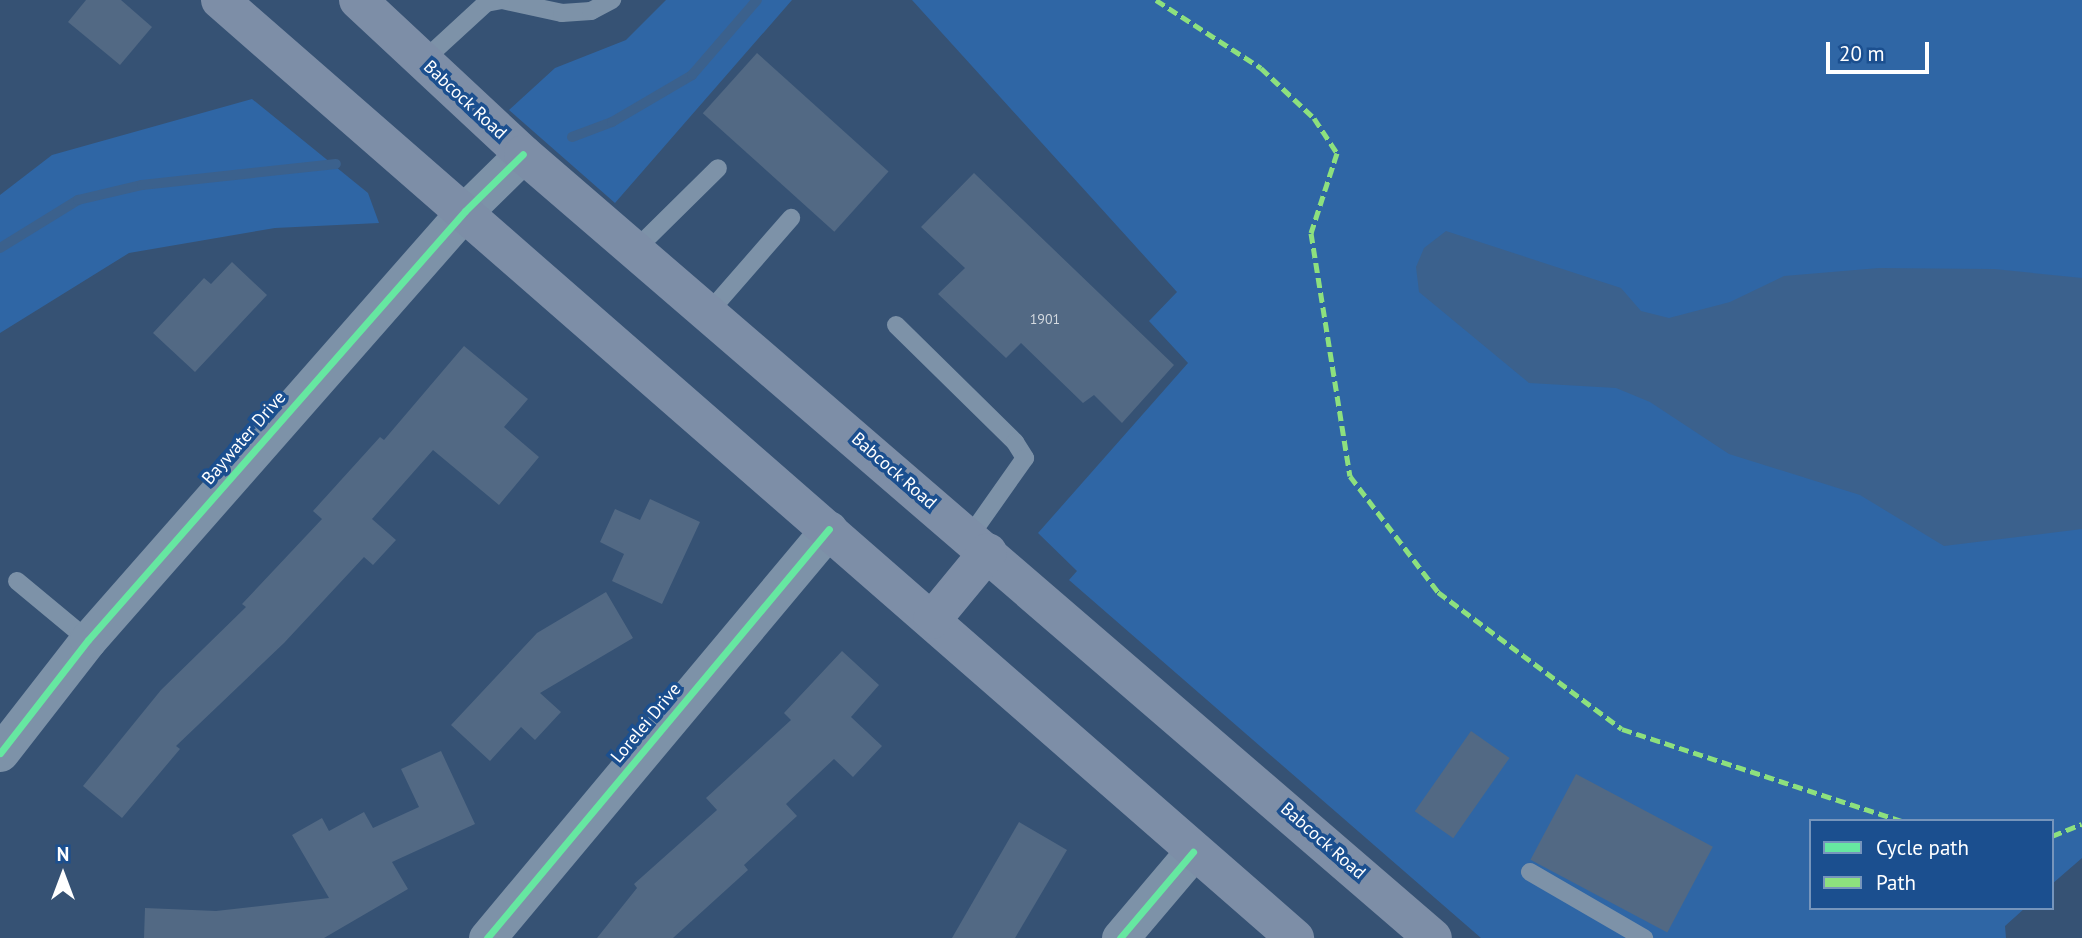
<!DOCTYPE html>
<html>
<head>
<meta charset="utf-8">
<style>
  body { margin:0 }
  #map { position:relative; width:2082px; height:938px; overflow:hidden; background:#365274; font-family:"PT Sans",sans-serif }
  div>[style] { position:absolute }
  .green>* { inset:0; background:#2f66a5 }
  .water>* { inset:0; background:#3b618d }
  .stream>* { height:10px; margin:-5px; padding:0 5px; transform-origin:5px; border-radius:5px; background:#3b618d }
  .building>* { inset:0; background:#526984; transform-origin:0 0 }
  .service>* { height:18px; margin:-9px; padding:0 9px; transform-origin:9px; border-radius:9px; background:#7d92a8 }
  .minor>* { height:37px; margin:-18.5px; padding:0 18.5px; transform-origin:18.5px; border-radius:18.5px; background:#7d92a8 }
  .primary>* { height:38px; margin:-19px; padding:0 19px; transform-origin:19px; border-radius:19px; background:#7d8ea7 }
  .quiet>* { height:5px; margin-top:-2.5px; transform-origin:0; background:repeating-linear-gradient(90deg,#8de07e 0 10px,transparent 0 15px) }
  .cycleway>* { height:7px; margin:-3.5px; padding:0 3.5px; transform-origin:3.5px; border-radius:3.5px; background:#66e7a1 }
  span { translate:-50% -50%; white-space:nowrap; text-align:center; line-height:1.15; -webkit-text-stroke:7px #1b4f8f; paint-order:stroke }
  .number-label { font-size:14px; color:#d4dae0 }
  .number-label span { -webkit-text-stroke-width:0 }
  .street-label { font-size:18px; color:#fff }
  .legend { position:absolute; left:1809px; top:819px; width:245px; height:91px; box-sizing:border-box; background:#1b4f8f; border:2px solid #7695bc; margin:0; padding:9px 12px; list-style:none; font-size:21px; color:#fff }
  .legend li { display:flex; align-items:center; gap:14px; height:35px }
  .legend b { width:35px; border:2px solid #7695bc }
  .north { position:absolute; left:28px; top:840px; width:70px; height:70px; -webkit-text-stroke:5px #1b4f8f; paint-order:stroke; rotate:0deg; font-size:19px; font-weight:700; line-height:28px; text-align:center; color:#fff }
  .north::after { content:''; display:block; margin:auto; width:24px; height:32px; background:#fff; clip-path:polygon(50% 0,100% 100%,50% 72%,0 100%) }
  .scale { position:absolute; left:1826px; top:42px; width:103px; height:32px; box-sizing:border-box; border:4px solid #fff; border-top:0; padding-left:9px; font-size:21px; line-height:24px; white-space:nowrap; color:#fff; -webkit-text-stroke:5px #1b4f8f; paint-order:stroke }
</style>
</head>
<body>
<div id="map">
  <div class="green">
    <i style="clip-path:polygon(666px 0,792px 0,615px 203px,509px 110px,555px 68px,626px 40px)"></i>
    <i style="clip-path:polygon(912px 0,2082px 0,2082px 858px,2052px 884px,2052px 821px,1811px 821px,1811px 908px,2025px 908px,2005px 926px,2006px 938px,1481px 938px,1069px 580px,1077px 571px,1038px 533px,1188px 363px,1149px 321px,1177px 292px)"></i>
    <i style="clip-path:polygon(252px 99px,368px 193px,379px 223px,275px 228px,129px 253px,0 333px,0 195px,52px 155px)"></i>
  </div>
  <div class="water">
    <i style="clip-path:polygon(1446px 231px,1621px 288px,1641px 311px,1669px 318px,1730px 302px,1784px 276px,1879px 268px,1994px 269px,2082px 278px,2082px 529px,1944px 546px,1860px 495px,1729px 454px,1650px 402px,1616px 388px,1529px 383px,1419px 292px,1416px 267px,1424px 248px)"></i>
  </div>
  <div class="stream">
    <i style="left:572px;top:137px;width:43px;rotate:-20.6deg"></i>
    <i style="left:612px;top:122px;width:93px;rotate:-30.4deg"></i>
    <i style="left:692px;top:75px;width:99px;rotate:-49.1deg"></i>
    <i style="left:0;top:248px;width:92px;rotate:-31.6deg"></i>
    <i style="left:78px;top:200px;width:66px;rotate:-13.2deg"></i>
    <i style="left:142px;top:185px;width:195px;rotate:-6.2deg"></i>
  </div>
  <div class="building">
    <i style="clip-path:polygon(86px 0,121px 0,152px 27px,120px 65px,68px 22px)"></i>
    <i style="left:757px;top:53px;width:177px;height:81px;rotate:42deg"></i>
    <i style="clip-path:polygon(974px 173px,1174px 365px,1122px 423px,1094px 395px,1083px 403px,1021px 343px,1006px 358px,938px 294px,965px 268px,921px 227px)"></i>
    <i style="clip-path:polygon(232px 262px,267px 295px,195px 372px,153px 333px,204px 278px,211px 284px)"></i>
    <i style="clip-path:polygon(464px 346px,528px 399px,504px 427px,539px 457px,499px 505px,433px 450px,372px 519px,396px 540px,373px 565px,364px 557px,284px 643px,176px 746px,180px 749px,122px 818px,83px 786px,161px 690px,246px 607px,242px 604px,322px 519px,313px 511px,380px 437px,384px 440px)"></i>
    <i style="clip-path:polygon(650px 499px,700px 522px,662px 604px,612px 581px,624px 554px,600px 542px,615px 509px,640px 520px)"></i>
    <i style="clip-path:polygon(606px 592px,633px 638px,540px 693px,561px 712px,535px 740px,521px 727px,490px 761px,451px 725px,537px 633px)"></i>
    <i style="clip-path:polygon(842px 651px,879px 685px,851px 717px,882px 746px,853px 777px,834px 759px,786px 804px,797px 816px,744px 865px,748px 870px,673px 938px,597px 938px,637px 888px,634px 884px,717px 810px,706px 798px,791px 720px,784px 713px)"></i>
    <i style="left:1471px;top:731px;width:47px;height:98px;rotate:35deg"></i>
    <i style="clip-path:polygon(441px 751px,475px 824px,392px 862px,408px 889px,324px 938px,144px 938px,145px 908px,216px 911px,329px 898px,292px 835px,322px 818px,329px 831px,364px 812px,373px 828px,419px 807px,401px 769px)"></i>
    <i style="left:1576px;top:774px;width:155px;height:97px;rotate:28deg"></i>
    <i style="clip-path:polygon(1019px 822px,1067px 850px,1015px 938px,952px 938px)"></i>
  </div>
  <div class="service">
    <i style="left:502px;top:0;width:61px;rotate:12.2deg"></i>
    <i style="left:562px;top:13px;width:29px;rotate:-4deg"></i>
    <i style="left:591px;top:11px;width:24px;rotate:-28deg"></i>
    <i style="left:423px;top:61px;width:86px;rotate:-42.6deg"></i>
    <i style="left:486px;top:3px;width:15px;rotate:-11deg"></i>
    <i style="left:636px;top:249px;width:115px;rotate:-44.6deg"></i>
    <i style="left:709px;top:312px;width:125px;rotate:-48.9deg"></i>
    <i style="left:896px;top:325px;width:167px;rotate:44.5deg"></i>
    <i style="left:1015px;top:442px;width:19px;rotate:58deg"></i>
    <i style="left:1025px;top:458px;width:95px;rotate:125.2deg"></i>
    <i style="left:17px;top:581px;width:92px;rotate:39.7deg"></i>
    <i style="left:1530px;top:872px;width:132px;rotate:30.1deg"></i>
  </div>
  <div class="minor">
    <i style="left:0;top:753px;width:143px;rotate:-52.1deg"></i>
    <i style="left:88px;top:640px;width:571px;rotate:-48.69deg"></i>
    <i style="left:465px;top:211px;width:81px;rotate:-44.5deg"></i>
    <i style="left:487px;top:938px;width:533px;rotate:-50.1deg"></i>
    <i style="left:1120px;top:938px;width:113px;rotate:-49.7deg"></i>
  </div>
  <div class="primary">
    <i style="left:220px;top:0;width:1427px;rotate:41.11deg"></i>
    <i style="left:358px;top:0;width:226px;rotate:43deg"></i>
    <i style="left:523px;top:154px;width:1201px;rotate:40.75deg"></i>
    <i style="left:932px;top:620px;width:88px;rotate:-50.5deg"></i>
  </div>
  <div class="quiet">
    <i style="left:1156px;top:0;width:125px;rotate:32.9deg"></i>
    <i style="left:1261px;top:68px;width:73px;rotate:43.3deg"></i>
    <i style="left:1314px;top:118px;width:42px;rotate:56.7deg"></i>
    <i style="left:1337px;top:153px;width:84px;rotate:108deg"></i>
    <i style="left:1311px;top:233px;width:246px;rotate:80.9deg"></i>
    <i style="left:1350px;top:476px;width:146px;rotate:52.8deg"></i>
    <i style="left:1438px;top:592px;width:229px;rotate:36.7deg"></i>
    <i style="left:1622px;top:729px;width:294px;rotate:18.2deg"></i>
    <i style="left:2052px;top:836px;width:32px;rotate:-22deg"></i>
  </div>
  <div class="cycleway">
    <i style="left:0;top:753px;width:143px;rotate:-52.1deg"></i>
    <i style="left:88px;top:640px;width:571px;rotate:-48.69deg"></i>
    <i style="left:465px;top:211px;width:81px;rotate:-44.5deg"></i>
    <i style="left:487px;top:938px;width:533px;rotate:-50.1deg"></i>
    <i style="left:1120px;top:938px;width:113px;rotate:-49.7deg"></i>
  </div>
  <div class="number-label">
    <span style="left:1045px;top:319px">1901</span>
  </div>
  <div class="street-label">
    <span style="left:465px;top:100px;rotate:43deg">Babcock Road</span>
    <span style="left:244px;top:438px;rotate:-49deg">Baywater Drive</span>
    <span style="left:894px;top:471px;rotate:41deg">Babcock Road</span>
    <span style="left:646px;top:723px;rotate:-50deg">Lorelei Drive</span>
    <span style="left:1323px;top:841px;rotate:41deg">Babcock Road</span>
  </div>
  <ul class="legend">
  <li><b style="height:9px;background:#66e7a1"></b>Cycle path</li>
  <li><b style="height:9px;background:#8de07e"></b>Path</li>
  </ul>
  <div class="north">N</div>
  <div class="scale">20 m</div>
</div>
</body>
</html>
